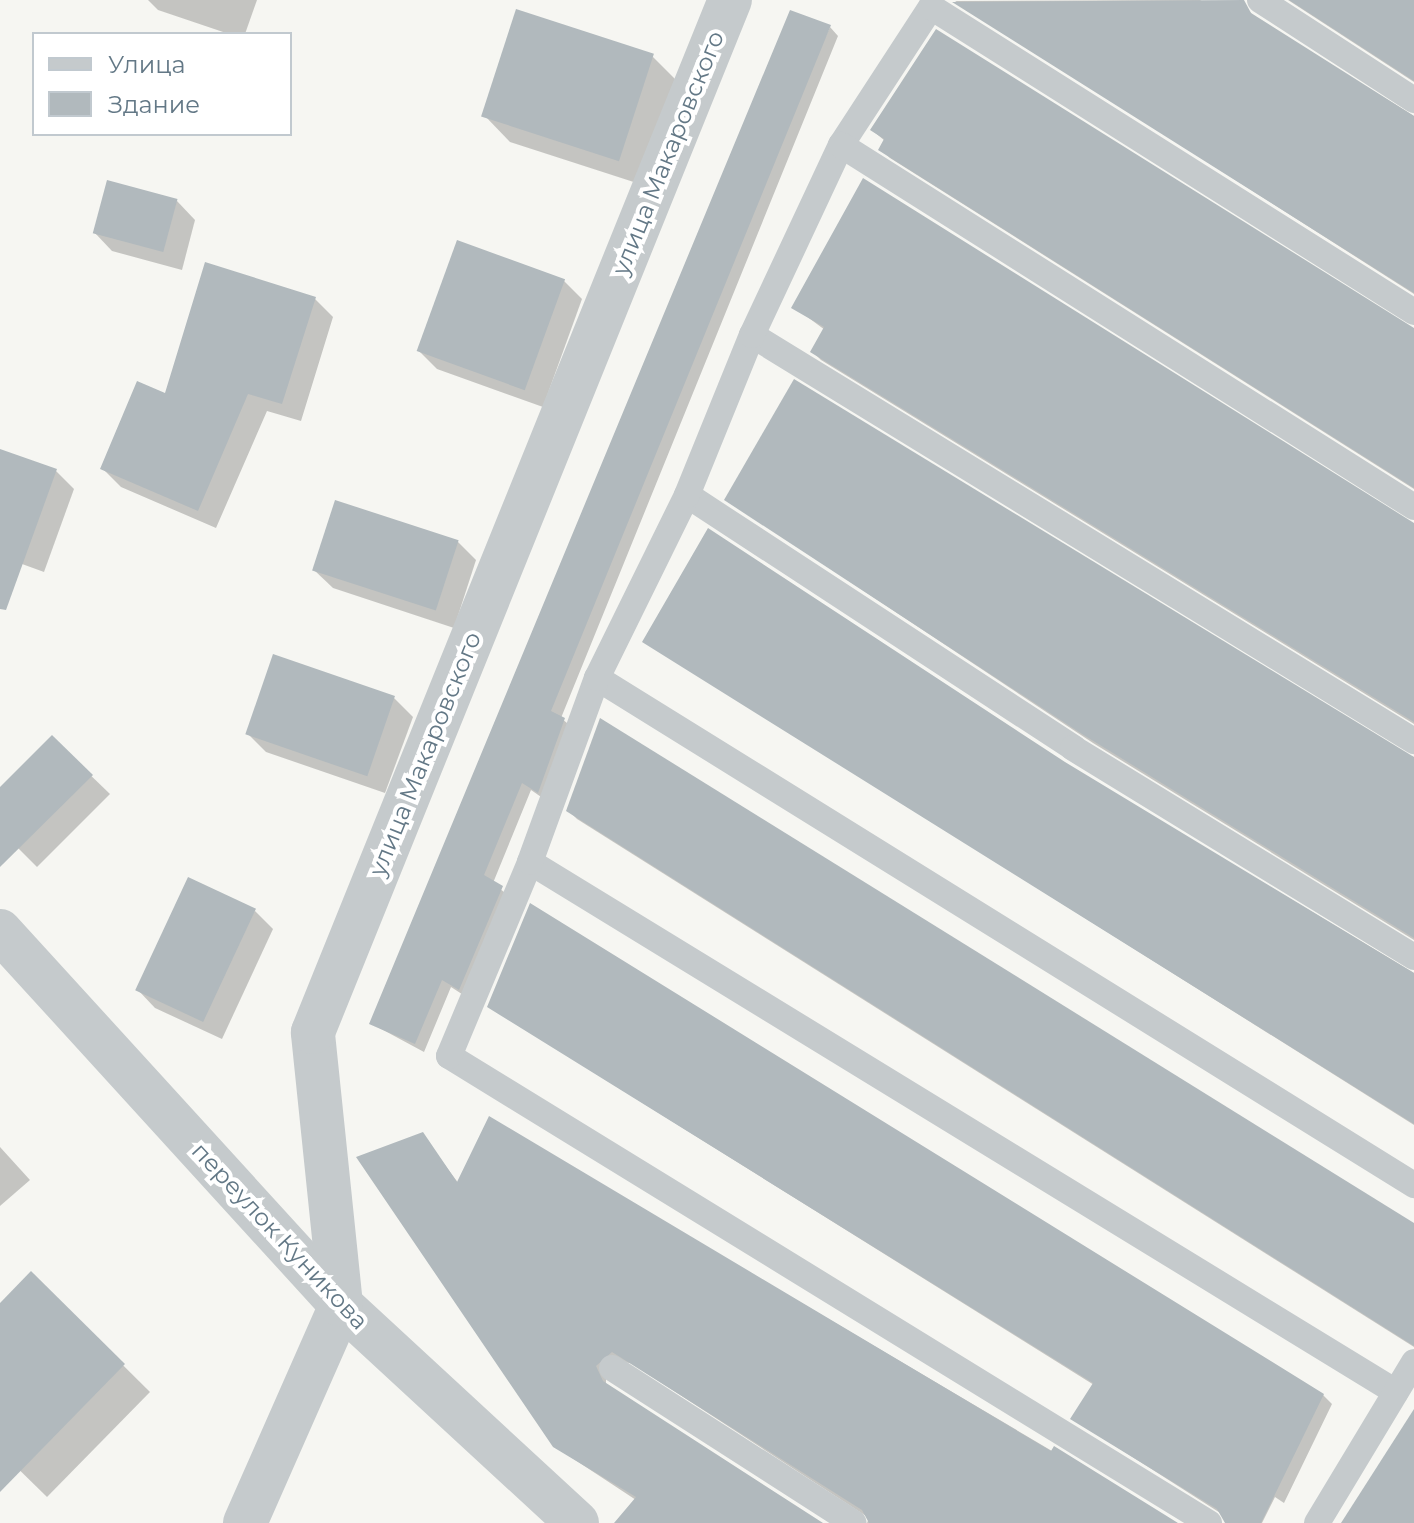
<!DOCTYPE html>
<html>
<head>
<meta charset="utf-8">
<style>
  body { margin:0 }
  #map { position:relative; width:1414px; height:1523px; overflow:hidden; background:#f6f6f2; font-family:Montserrat,sans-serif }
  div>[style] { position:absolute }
  .shadow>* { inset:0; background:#0003 }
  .building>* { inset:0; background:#b1b9bd; transform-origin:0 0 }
  .lane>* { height:26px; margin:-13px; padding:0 13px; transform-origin:13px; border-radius:13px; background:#c5cacc }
  .street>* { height:44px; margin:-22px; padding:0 22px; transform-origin:22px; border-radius:22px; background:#c5cacc }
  span { translate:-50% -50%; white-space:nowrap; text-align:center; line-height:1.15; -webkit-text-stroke:8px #fff; paint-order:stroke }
  .street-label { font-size:24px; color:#637886 }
  .legend { position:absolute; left:32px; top:32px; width:260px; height:104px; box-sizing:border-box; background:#fff; border:2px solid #c1c9cf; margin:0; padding:10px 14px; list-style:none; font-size:24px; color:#637886 }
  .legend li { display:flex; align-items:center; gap:16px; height:40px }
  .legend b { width:40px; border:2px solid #c1c9cf }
</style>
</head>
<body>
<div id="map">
  <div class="shadow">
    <i style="clip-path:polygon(148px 0,257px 0,245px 34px,229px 34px,158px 10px)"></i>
    <i style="clip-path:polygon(1200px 0,1236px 23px,1245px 6px,1256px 19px,1414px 116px,1414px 294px,955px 1px)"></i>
    <i style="clip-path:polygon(1288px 0,1414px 0,1414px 82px)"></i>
    <i style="clip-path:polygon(830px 27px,838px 36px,561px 718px,573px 728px,547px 801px,531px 790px,493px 883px,510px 897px,468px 998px,451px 987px,424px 1052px,372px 1024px)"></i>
    <i style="clip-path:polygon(653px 57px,679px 83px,646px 186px,510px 142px,484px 115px)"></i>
    <i style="clip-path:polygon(872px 130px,1414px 330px,1414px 489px,890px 158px,881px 149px,885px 141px)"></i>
    <i style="clip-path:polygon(177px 201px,195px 220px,182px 270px,112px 251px,94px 232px)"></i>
    <i style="clip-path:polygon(564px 281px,582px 299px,543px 407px,437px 369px,419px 351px)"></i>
    <i style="clip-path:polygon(315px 299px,333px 317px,301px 421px,267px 411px,216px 528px,121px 487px,102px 468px,166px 396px)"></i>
    <i style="clip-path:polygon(794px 307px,1414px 525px,1414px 724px,821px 360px,812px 351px,825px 330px)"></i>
    <i style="clip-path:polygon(0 451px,56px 471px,74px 489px,44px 572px,0 556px)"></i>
    <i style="clip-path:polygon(727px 500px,1414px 757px,1414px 940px,1093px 743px)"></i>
    <i style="clip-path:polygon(458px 542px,476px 560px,454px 628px,333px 588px,314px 570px)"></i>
    <i style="clip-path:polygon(645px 641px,1063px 763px,1414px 973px,1414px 1125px)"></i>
    <i style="clip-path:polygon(274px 656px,394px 698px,413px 717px,385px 793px,266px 752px,247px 733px)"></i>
    <i style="clip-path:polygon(52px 738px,110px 794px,37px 867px,0 830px,0 790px)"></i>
    <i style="clip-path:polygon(568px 810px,1414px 1225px,1414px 1347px,577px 819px)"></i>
    <i style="clip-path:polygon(255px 911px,273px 929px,222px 1039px,155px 1008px,137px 989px)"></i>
    <i style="clip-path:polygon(489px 1007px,1323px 1395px,1332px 1404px,1284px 1503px,1275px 1497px,1262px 1523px,1225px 1523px,1225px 1516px,1073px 1419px,1094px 1385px)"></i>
    <i style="clip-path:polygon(490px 1119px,1174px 1523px,867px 1523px,869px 1518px,631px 1363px,615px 1362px,606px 1369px,606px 1385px,820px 1523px,617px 1523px,636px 1500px,554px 1446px,422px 1134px,459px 1184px)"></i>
    <i style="clip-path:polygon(0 1147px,30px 1180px,0 1206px)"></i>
    <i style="clip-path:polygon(31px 1274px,150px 1392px,47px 1497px,0 1451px,0 1306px)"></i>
  </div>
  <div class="building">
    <i style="clip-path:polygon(1244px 0,1251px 13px,1414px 116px,1414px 293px,952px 2px)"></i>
    <i style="clip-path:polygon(1289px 0,1414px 0,1414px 81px)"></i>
    <i style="left:516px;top:9px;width:145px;height:113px;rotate:18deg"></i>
    <i style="clip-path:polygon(790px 10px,831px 25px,551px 711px,565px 718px,538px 793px,522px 783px,484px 875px,503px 886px,459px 990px,442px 980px,415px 1044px,369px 1024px)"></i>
    <i style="clip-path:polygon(936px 29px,1414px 328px,1414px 488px,878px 150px,884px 139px,870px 130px)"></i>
    <i style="clip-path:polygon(863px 178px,1414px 523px,1414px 722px,810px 352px,824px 327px,791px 308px)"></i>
    <i style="left:107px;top:180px;width:73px;height:55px;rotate:15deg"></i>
    <i style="left:457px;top:240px;width:115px;height:118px;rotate:20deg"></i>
    <i style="clip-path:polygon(205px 262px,316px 297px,282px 404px,248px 394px,198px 511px,100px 469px,137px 381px,165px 393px)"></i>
    <i style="clip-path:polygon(794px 379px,1414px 757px,1414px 938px,1082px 734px,724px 500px)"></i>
    <i style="clip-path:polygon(0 449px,57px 469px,6px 610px,0 609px)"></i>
    <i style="left:335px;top:500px;width:130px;height:74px;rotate:18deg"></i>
    <i style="clip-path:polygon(708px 528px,1065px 762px,1414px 973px,1414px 1124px,642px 642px)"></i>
    <i style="left:273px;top:654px;width:129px;height:85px;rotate:19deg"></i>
    <i style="clip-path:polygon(600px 718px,1414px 1223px,1414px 1346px,566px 811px)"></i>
    <i style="clip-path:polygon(52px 735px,93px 775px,0 867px,0 787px)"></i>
    <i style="left:188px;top:877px;width:75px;height:125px;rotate:25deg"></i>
    <i style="clip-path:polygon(530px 903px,1324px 1394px,1261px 1523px,1225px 1523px,1217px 1509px,1070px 1419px,1093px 1383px,487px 1007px)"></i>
    <i style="clip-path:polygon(489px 1116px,1051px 1451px,1054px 1446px,1178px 1523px,869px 1523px,862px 1510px,612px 1352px,596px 1366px,603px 1381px,823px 1523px,614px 1523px,636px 1497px,553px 1447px,356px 1157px,423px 1132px,457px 1182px)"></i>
    <i style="clip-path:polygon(31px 1271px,125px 1364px,0 1492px,0 1303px)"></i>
    <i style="clip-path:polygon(1414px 1409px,1414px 1523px,1341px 1523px)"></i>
  </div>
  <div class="lane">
    <i style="left:1260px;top:0;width:184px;rotate:33deg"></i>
    <i style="left:841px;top:145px;width:165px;rotate:-56.9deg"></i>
    <i style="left:931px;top:7px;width:571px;rotate:32.27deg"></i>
    <i style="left:752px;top:335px;width:777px;rotate:31.52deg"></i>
    <i style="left:687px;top:495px;width:462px;rotate:33.2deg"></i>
    <i style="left:1073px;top:748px;width:400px;rotate:31.5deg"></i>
    <i style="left:597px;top:678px;width:962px;rotate:31.82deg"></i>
    <i style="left:530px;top:862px;width:1015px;rotate:31.47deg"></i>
    <i style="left:612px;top:1368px;width:287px;rotate:32.7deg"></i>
    <i style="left:1209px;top:1523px;width:892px;rotate:-148.43deg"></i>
    <i style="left:449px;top:1056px;width:210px;rotate:-67.3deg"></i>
    <i style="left:530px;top:862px;width:196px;rotate:-70deg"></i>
    <i style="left:597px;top:678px;width:204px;rotate:-63.8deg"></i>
    <i style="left:687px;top:495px;width:173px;rotate:-67.9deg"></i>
    <i style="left:752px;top:335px;width:210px;rotate:-64.9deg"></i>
    <i style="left:841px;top:145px;width:678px;rotate:32.28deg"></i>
    <i style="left:1317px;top:1523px;width:188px;rotate:-58.9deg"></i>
  </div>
  <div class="street">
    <i style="left:0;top:931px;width:506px;rotate:47.64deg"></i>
    <i style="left:341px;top:1305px;width:321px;rotate:42.7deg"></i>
    <i style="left:245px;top:1523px;width:238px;rotate:-66.2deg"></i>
    <i style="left:341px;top:1305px;width:274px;rotate:-95.9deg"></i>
    <i style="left:313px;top:1032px;width:1113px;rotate:-68deg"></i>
  </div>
  <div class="street-label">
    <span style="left:668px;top:153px;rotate:-68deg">улица Макаровского</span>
    <span style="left:425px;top:754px;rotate:-68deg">улица Макаровского</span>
    <span style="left:280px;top:1236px;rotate:47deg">переулок Куникова</span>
  </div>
  <ul class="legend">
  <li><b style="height:10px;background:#c5cacc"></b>Улица</li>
  <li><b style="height:22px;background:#b1b9bd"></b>Здание</li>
  </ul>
</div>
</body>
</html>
